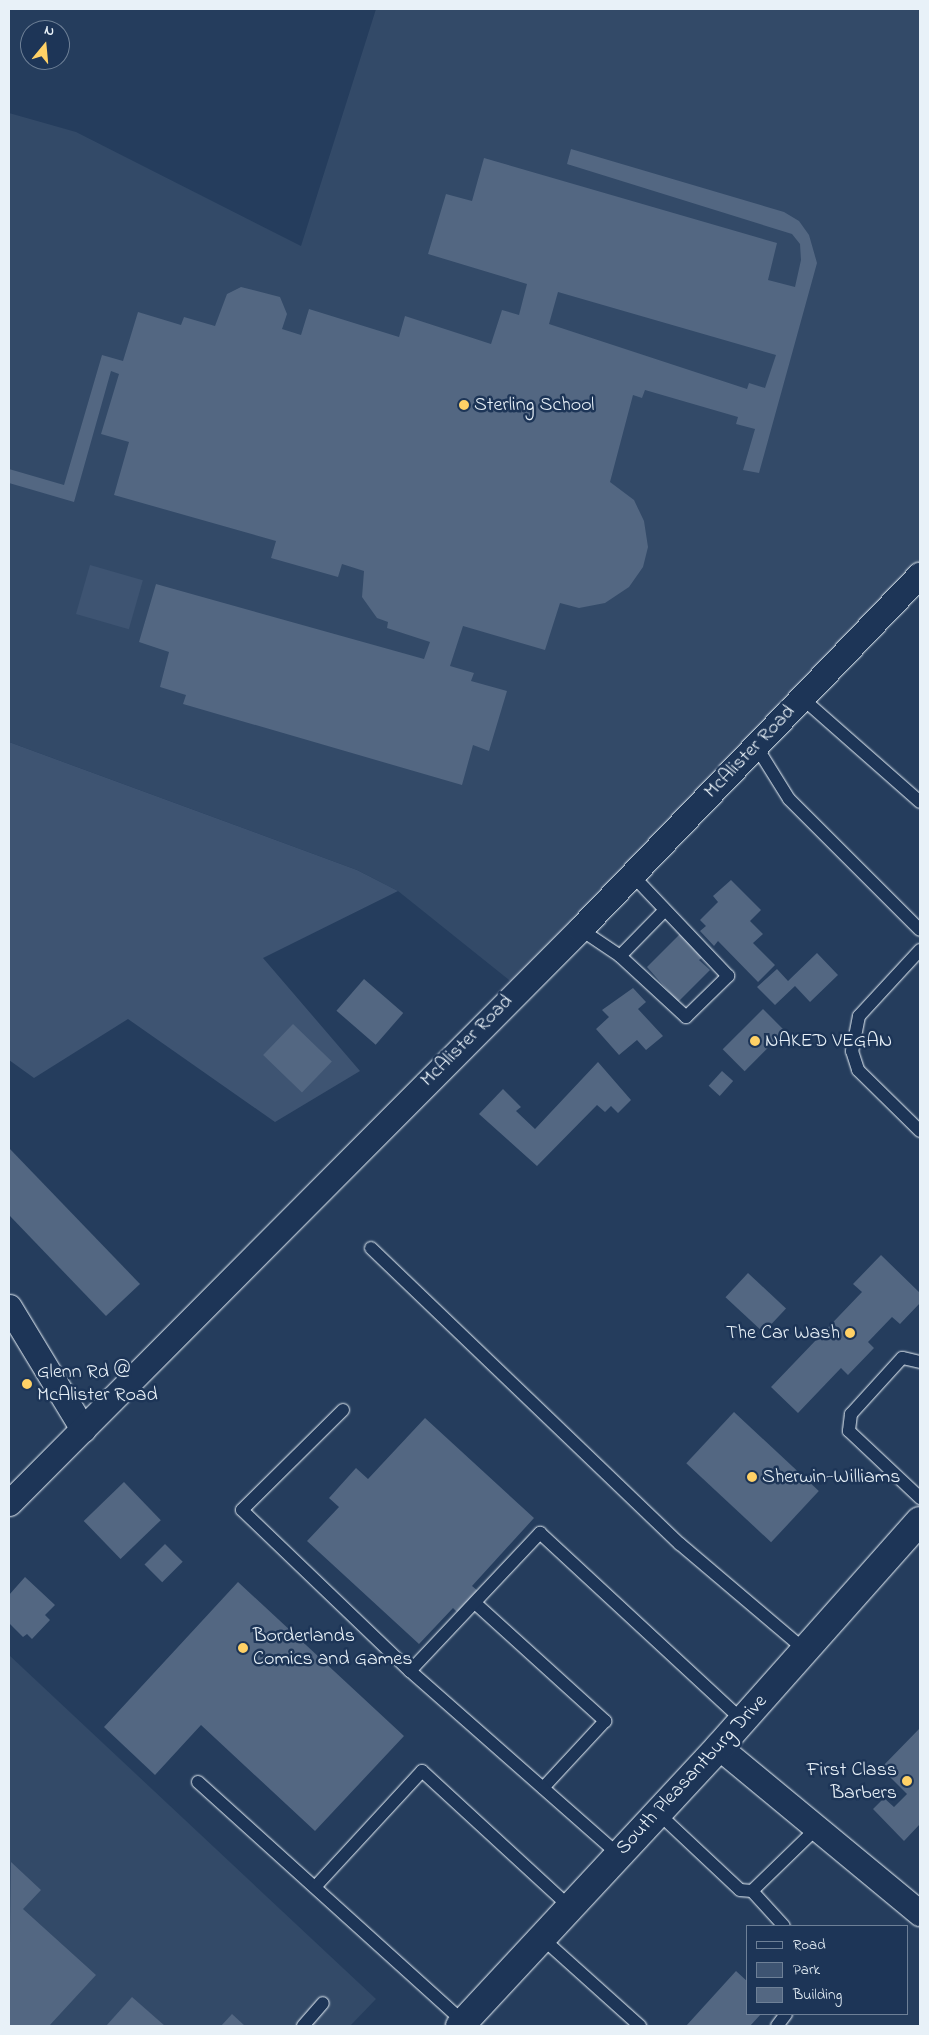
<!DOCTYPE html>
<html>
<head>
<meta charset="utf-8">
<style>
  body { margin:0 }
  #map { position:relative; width:929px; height:2035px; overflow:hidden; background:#253d5d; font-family:"Indie Flower",sans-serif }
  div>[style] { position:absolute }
  .built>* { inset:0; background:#334a68 }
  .green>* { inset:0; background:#3e5472; transform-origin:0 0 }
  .building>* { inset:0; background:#536782; transform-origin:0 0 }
  .roads { filter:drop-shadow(0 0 1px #e8f1f8) drop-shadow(0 0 1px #e8f1f8) }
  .service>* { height:12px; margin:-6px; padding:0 6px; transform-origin:6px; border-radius:6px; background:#1d3557 }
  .minor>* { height:25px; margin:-12.5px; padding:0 12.5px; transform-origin:12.5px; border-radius:12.5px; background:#1d3557 }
  .primary>* { height:28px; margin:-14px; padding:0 14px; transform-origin:14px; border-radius:14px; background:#1d3557 }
  .dots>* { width:14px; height:14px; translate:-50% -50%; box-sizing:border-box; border:2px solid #1d3557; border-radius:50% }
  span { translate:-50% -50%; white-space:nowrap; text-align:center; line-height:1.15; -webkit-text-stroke:5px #1d3557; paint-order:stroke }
  .poi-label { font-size:20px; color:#e8f1f8 }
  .left { translate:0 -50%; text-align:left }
  .right { translate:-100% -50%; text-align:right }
  .street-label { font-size:20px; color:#e8f1f8 }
  .frame { position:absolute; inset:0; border:10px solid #e8f1f8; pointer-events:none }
  .legend { position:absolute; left:746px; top:1925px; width:162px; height:90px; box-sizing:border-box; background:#1d3557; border:1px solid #6e8097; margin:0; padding:6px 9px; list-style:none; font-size:15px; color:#e8f1f8 }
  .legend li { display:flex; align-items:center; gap:10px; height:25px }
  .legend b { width:25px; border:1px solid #6e8097 }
  .north { position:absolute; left:20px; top:20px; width:50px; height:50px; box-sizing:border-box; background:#1d3557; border:1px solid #6e8097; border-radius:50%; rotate:17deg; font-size:14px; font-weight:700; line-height:20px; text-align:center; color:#e8f1f8 }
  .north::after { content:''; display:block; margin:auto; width:18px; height:22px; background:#ffd166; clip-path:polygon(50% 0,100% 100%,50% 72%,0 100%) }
</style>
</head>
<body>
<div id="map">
  <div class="built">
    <i style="clip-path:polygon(376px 9px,920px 9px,920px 565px,514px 984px,398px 891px,357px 870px,9px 742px,9px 113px,76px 132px,301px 246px)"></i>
    <i style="clip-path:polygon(9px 1655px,376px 1999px,350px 2026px,9px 2026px)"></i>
  </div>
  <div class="green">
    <i style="left:90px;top:565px;width:55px;height:51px;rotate:16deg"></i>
    <i style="clip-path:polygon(9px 742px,357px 870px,398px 891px,263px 958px,360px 1071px,275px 1122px,128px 1019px,34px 1078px,9px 1060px)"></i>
  </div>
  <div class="building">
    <i style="clip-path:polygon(evenodd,571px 149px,784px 212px,799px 221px,809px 235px,817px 263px,759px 473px,743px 470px,755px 429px,736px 424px,738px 417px,645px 390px,642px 398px,633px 395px,610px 482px,634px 500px,644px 521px,648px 547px,643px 567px,629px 587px,605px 603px,579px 608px,560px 603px,545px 650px,463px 626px,450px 666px,474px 673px,471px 681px,507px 691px,489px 751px,473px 745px,462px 785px,183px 704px,186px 695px,160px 687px,169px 652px,139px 642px,156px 584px,424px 659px,430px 642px,387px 628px,388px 622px,377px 618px,362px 597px,364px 571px,342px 564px,338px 577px,271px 558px,276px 541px,114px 495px,129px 442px,101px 434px,119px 374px,111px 371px,74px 502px,9px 483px,9px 469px,64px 485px,102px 355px,123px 361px,138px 312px,181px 325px,184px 317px,215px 326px,227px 294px,241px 287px,280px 297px,287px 314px,282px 329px,301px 335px,309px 309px,399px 337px,405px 316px,491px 344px,502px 310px,519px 315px,527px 284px,428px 254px,446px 194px,472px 201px,484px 158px,777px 243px,768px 280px,795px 287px,801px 260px,800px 244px,792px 234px,567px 164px,571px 149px,558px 292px,776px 355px,765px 388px,749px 383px,747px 389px,549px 324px,558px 292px)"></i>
    <i style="clip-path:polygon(731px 880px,761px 910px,750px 921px,763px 934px,753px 943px,775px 965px,758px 982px,718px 941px,714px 946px,700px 931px,706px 926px,700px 920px,718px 902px,713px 896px)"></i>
    <i style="clip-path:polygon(680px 934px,703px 957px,699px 960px,710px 970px,678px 1002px,647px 967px)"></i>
    <i style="clip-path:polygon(817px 953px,838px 975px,810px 1002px,795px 986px,775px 1005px,757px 987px,777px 969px,788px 981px)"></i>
    <i style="left:364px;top:979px;width:52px;height:42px;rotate:41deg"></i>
    <i style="clip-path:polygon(633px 988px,646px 1002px,638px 1009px,663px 1036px,646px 1050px,637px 1040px,619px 1055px,596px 1029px,609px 1017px,602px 1010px)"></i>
    <i style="left:763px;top:1009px;width:31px;height:57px;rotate:45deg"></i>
    <i style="left:293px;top:1024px;width:54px;height:43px;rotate:44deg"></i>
    <i style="clip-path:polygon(598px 1062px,631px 1100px,618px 1113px,611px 1106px,605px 1112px,597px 1105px,537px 1166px,479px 1114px,503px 1089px,521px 1107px,516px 1111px,535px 1129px)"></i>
    <i style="left:722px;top:1071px;width:15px;height:20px;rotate:42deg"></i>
    <i style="clip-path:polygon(9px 1148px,140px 1284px,106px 1316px,9px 1215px)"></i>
    <i style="clip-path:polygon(881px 1255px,920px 1293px,920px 1303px,900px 1324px,892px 1317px,868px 1342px,874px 1348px,848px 1375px,841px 1368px,798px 1413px,771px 1387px,862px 1292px,853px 1284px)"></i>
    <i style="left:748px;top:1273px;width:52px;height:33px;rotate:43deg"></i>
    <i style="left:734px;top:1412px;width:116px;height:70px;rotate:43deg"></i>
    <i style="clip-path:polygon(425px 1418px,534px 1518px,472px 1586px,478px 1591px,458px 1613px,453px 1608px,419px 1644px,307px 1541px,339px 1507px,329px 1498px,356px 1468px,368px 1479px)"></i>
    <i style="left:124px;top:1482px;width:53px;height:56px;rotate:46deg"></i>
    <i style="left:165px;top:1544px;width:25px;height:29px;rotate:45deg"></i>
    <i style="clip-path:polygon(25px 1577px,55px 1605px,45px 1615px,50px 1620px,32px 1639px,27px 1634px,23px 1637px,9px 1623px,9px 1595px)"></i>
    <i style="clip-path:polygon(238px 1582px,404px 1736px,315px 1831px,201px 1725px,155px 1775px,104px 1727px)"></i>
    <i style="clip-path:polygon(920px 1728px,920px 1824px,904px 1841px,873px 1809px,884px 1798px,894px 1807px,907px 1794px,881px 1768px)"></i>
    <i style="clip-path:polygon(11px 1862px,41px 1890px,23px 1909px,96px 1975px,49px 2026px,9px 2026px)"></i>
    <i style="clip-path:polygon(736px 1971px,748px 1982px,748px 2014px,761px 2014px,750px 2026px,686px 2026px)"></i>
    <i style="clip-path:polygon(132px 1997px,165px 2026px,106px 2026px)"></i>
    <i style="clip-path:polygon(232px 2014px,245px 2026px,221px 2026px)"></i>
  </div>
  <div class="roads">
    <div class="service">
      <i style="left:802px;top:698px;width:157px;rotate:41.4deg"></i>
      <i style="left:756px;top:746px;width:62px;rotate:58.1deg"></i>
      <i style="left:789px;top:799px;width:185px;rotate:45deg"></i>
      <i style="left:580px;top:929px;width:48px;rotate:34deg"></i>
      <i style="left:620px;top:956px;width:90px;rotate:42.7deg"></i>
      <i style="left:686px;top:1017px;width:59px;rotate:-44.3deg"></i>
      <i style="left:728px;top:976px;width:139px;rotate:-133.5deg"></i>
      <i style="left:920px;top:950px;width:90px;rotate:132.7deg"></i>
      <i style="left:859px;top:1016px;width:36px;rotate:101deg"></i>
      <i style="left:852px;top:1051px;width:20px;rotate:72deg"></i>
      <i style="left:858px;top:1070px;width:87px;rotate:44.5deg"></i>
      <i style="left:620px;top:956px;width:64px;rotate:-45.6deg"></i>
      <i style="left:371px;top:1248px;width:428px;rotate:43.8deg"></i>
      <i style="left:680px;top:1544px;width:164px;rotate:40.3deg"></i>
      <i style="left:920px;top:1362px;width:18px;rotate:-167deg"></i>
      <i style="left:902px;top:1358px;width:76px;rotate:132.3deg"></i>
      <i style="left:851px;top:1414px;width:17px;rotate:97deg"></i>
      <i style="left:849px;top:1431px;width:98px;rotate:43.3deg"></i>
      <i style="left:343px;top:1410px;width:142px;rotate:135.3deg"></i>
      <i style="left:242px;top:1510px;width:233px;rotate:43.8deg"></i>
      <i style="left:475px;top:1603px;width:176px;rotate:42.2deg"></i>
      <i style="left:605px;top:1721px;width:91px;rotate:132.8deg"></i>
      <i style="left:198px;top:1782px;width:358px;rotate:42.1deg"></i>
      <i style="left:658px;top:1813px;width:112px;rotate:43.2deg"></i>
      <i style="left:740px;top:1890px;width:12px;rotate:5deg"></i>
      <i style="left:752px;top:1891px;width:89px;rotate:-44.1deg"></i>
      <i style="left:619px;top:1855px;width:278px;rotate:-138.6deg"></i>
      <i style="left:410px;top:1671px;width:190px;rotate:-46.7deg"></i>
      <i style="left:540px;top:1533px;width:277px;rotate:42.8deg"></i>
      <i style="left:315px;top:1887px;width:158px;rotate:-47.3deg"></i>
      <i style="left:422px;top:1771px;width:201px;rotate:42.6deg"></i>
      <i style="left:752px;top:1891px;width:47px;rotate:47.6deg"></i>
      <i style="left:542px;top:1938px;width:132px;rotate:41.9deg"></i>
      <i style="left:303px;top:2026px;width:30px;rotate:-49deg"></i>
      <i style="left:777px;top:2026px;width:15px;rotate:-53deg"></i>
    </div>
    <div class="minor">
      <i style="left:9px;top:1307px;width:143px;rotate:58.8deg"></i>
      <i style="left:9px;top:1503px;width:810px;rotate:-45.15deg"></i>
      <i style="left:580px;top:929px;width:491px;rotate:-46.2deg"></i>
      <i style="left:719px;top:1747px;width:261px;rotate:39.6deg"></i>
    </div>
    <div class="primary">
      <i style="left:460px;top:2026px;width:381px;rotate:-47.1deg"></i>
      <i style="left:719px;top:1747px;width:302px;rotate:-48.4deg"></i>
    </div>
  </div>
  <div class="dots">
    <i style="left:464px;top:405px;background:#ffd166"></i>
    <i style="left:755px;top:1041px;background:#ffd166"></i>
    <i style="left:850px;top:1333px;background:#ffd166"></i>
    <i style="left:27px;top:1384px;background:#ffd166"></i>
    <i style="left:752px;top:1477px;background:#ffd166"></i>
    <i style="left:243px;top:1648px;background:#ffd166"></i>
    <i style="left:907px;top:1781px;background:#ffd166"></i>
  </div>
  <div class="poi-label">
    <span class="left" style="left:474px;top:405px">Sterling School</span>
    <span class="left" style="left:765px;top:1041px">NAKED VEGAN</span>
    <span class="right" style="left:840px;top:1333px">The Car Wash</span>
    <span class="left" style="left:37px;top:1384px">Glenn Rd @<br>McAlister Road</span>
    <span class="left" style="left:762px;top:1477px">Sherwin-Williams</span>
    <span class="left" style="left:253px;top:1648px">Borderlands<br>Comics and Games</span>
    <span class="right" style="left:897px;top:1782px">First Class<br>Barbers</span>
  </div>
  <div class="street-label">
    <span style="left:750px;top:752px;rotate:-46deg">McAlister Road</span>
    <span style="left:467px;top:1041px;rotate:-45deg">McAlister Road</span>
    <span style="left:692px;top:1775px;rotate:-47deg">South Pleasantburg Drive</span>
  </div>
  <div class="frame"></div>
  <ul class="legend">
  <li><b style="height:6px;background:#1d3557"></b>Road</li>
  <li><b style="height:14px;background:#3e5472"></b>Park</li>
  <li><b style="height:14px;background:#536782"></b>Building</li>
  </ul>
  <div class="north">N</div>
</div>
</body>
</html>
